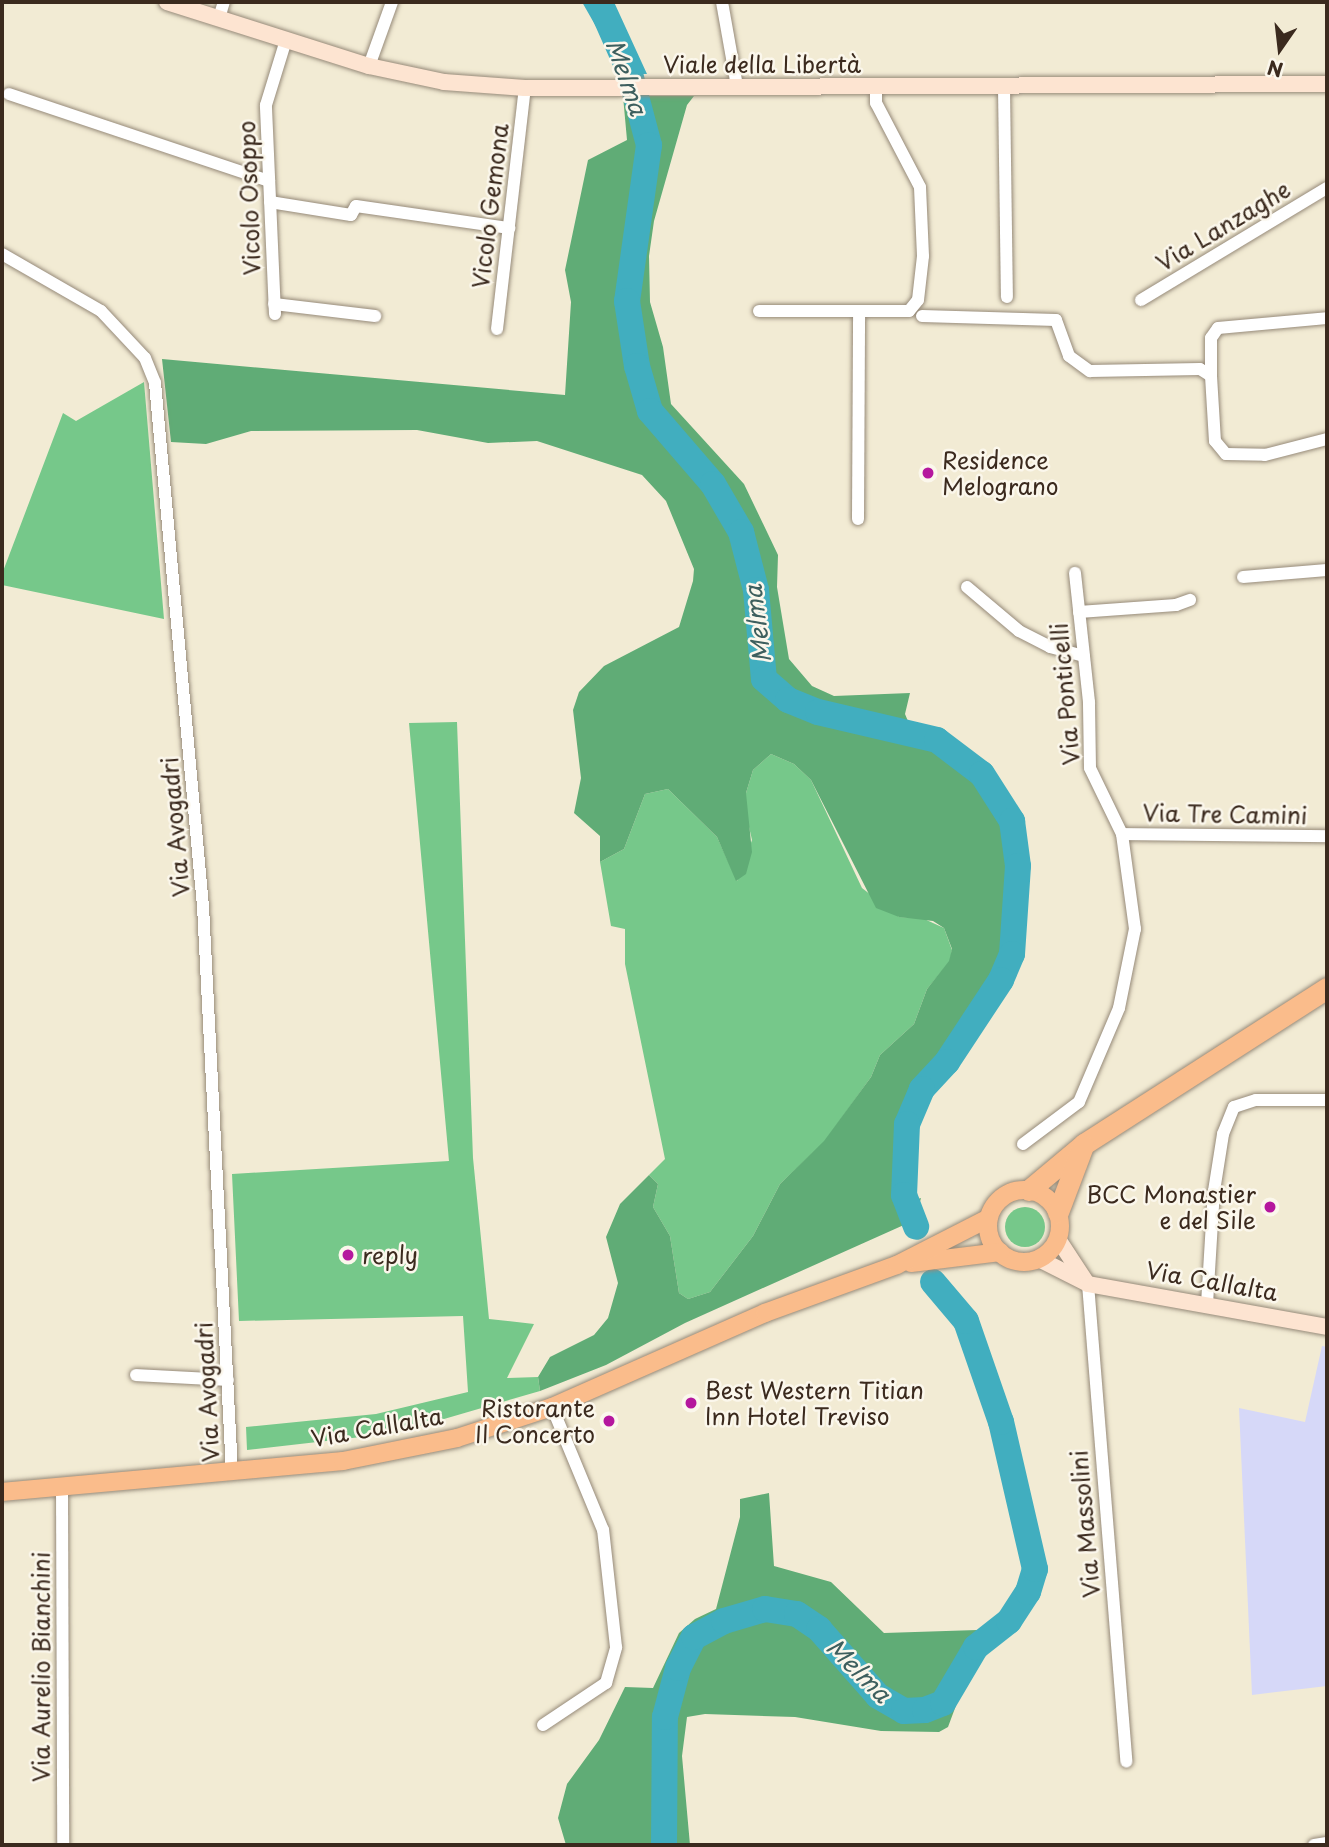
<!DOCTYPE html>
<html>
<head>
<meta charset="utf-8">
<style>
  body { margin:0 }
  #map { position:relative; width:1329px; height:1847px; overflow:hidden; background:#f2ebd4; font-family:"Playpen Sans",sans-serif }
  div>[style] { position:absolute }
  .built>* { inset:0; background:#d6d8f8 }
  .green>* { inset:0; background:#76c88a }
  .round { border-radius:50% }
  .forest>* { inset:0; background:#60ac76 }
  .water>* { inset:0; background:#41aebf }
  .river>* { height:26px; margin:-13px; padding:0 13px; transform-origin:13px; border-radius:13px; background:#41aebf }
  .roads { filter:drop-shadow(0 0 2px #968a79) drop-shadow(0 0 2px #968a79) }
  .street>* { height:12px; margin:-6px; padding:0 6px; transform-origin:6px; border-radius:6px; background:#fff }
  .secondary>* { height:16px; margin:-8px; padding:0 8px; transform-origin:8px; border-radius:8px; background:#fde4d1 }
  .primary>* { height:18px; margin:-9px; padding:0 9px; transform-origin:9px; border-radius:9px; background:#fabc8b }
  .primary>.ring { margin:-9px; padding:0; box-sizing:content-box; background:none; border:18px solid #fabc8b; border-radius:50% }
  .highway>* { height:21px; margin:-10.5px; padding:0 10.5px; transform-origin:10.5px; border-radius:10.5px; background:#fabc8b }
  .dots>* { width:19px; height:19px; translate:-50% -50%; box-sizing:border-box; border:4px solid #fbf7ec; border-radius:50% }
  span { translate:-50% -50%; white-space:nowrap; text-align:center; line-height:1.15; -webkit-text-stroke:5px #fbf7ec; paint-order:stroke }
  .street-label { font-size:23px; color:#3b2a1e }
  .poi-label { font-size:23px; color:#3b2a1e }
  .left { translate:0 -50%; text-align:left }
  .right { translate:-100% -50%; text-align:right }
  .water-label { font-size:24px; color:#3d5f5e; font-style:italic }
  .frame { position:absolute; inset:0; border:4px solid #3b2a1e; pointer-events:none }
  .north { position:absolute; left:1245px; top:14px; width:70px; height:70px; -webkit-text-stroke:5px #fbf7ec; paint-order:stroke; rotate:194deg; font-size:19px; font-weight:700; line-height:28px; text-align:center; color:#3b2a1e }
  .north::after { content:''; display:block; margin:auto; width:24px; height:32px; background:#3b2a1e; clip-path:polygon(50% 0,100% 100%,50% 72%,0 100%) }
</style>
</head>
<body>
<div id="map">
  <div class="built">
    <i style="clip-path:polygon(1322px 1346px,1327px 1347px,1327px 1686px,1252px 1695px,1239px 1408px,1305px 1422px)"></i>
  </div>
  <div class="green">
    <i style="clip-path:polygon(144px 382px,164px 619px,2px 585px,2px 574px,63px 413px,76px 421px)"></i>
    <i style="clip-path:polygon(457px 722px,473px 1158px,489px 1319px,534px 1324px,507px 1378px,538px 1377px,540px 1391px,396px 1433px,247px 1450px,246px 1427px,376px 1414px,468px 1392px,463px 1316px,239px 1321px,232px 1174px,449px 1161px,409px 723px)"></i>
    <i style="clip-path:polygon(771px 754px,794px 764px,811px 780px,862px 888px,899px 917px,922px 918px,944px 928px,952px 950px,950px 961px,927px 989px,914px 1024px,880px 1055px,871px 1077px,825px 1141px,780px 1184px,753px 1236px,710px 1292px,688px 1299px,679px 1293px,670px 1236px,653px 1207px,658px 1184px,649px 1175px,665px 1159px,625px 964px,625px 929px,611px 926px,600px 862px,624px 849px,645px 794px,668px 789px,717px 837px,737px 881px,752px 840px,744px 805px,746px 793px,753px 770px)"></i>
    <i class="round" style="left:1005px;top:1207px;width:40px;height:40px"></i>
  </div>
  <div class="forest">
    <i style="clip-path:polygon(623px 96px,694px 96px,687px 105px,654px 221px,649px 256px,650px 302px,663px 347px,671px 404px,744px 484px,778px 555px,777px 587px,789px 659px,812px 686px,834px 696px,910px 693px,905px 714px,910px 726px,953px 743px,1000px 786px,1013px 808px,1020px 838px,1022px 928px,1009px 976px,964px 1045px,932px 1081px,915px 1113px,906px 1163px,912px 1201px,921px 1198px,915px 1220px,685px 1323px,606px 1365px,540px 1391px,538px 1377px,550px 1357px,594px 1335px,608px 1318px,618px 1283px,606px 1237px,620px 1204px,649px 1175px,658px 1184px,653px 1207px,670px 1236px,679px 1293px,688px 1299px,710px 1292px,753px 1236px,780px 1184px,824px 1141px,871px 1077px,880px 1055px,914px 1024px,927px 989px,949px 961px,952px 949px,944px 928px,933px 921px,899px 917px,876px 908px,811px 780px,794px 764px,771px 754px,753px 770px,746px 793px,752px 852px,746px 874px,736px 881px,717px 837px,668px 789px,645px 794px,624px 849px,600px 862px,600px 836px,574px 813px,581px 778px,573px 710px,579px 692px,604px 666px,679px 627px,693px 581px,694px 569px,666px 501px,642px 475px,537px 441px,488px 443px,417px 430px,251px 431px,206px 444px,171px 442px,162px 359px,565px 395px,571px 302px,565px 270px,588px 160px,627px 140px)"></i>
    <i style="clip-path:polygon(769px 1493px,774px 1566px,831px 1582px,884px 1633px,1008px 1629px,974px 1657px,948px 1727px,939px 1732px,881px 1731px,795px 1717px,705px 1714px,687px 1717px,682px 1756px,690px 1845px,566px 1845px,558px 1818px,567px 1784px,599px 1740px,625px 1687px,653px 1688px,679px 1633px,695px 1619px,716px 1609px,740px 1517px,740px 1499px)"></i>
  </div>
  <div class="water">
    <i style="clip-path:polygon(582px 2px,614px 2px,647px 74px,618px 74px,614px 58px)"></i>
  </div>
  <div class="river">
    <i style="left:599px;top:2px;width:74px;rotate:66.2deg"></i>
    <i style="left:629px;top:70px;width:78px;rotate:75.1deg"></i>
    <i style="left:649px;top:145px;width:158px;rotate:98deg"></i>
    <i style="left:627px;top:301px;width:66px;rotate:81.3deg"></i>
    <i style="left:637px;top:366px;width:47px;rotate:73.9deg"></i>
    <i style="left:650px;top:411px;width:96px;rotate:49.2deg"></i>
    <i style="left:713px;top:484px;width:56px;rotate:59.7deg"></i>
    <i style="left:741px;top:532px;width:60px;rotate:75.5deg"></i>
    <i style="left:756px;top:590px;width:89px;rotate:84.9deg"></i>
    <i style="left:764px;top:679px;width:32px;rotate:41deg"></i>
    <i style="left:788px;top:700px;width:32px;rotate:22deg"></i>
    <i style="left:818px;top:712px;width:122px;rotate:13.2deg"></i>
    <i style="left:937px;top:740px;width:56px;rotate:37.1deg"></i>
    <i style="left:982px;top:774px;width:56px;rotate:57.4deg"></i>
    <i style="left:1012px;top:821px;width:45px;rotate:82.4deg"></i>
    <i style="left:1018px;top:866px;width:88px;rotate:93.9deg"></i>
    <i style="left:1012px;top:954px;width:28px;rotate:113deg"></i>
    <i style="left:1001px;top:980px;width:98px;rotate:123.4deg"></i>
    <i style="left:947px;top:1062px;width:37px;rotate:133deg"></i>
    <i style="left:922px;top:1089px;width:38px;rotate:113deg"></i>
    <i style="left:907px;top:1124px;width:71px;rotate:92.4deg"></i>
    <i style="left:904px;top:1195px;width:34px;rotate:69deg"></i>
    <i style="left:664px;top:1845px;width:128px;rotate:-89.6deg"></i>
    <i style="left:665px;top:1717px;width:51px;rotate:-75.1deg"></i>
    <i style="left:678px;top:1668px;width:35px;rotate:-63deg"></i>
    <i style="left:694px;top:1637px;width:34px;rotate:-28deg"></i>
    <i style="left:724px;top:1621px;width:43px;rotate:-16.3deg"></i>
    <i style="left:765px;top:1609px;width:32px;rotate:9deg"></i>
    <i style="left:797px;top:1614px;width:27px;rotate:34deg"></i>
    <i style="left:819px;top:1629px;width:89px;rotate:48.6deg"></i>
    <i style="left:878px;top:1696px;width:30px;rotate:30deg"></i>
    <i style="left:904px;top:1711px;width:21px;rotate:-3deg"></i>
    <i style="left:925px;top:1710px;width:19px;rotate:-21deg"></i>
    <i style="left:943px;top:1703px;width:65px;rotate:-59.5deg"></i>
    <i style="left:976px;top:1647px;width:42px;rotate:-38.2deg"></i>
    <i style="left:1009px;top:1621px;width:35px;rotate:-57deg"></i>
    <i style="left:1028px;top:1592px;width:24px;rotate:-73deg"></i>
    <i style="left:1035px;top:1569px;width:151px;rotate:-103deg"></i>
    <i style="left:1001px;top:1422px;width:107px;rotate:-109.1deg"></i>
    <i style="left:966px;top:1321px;width:51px;rotate:-130.2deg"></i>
  </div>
  <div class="roads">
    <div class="street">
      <i style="left:722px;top:2px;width:85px;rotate:79.9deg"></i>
      <i style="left:219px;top:18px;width:17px;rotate:-73deg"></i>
      <i style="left:369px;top:66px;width:68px;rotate:-70.2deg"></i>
      <i style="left:1004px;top:88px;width:209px;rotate:89.2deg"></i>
      <i style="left:9px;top:94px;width:274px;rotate:18.5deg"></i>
      <i style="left:270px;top:202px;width:82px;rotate:9.1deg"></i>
      <i style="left:351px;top:215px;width:10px;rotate:-61deg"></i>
      <i style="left:356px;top:206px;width:155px;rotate:8.2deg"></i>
      <i style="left:2px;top:254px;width:114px;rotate:29.9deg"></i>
      <i style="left:101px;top:311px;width:64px;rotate:46.9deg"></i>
      <i style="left:145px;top:358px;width:27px;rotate:68deg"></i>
      <i style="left:155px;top:383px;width:525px;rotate:84.76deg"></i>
      <i style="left:203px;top:906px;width:568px;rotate:87.07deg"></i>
      <i style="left:1141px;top:300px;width:217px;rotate:-31.1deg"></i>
      <i style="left:274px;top:304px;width:102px;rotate:6.8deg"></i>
      <i style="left:759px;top:311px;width:150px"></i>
      <i style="left:909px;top:311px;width:14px;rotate:-51deg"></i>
      <i style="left:918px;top:300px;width:44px;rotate:-83.5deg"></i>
      <i style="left:923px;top:256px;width:69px;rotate:-92.5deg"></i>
      <i style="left:920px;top:187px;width:95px;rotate:-117.6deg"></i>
      <i style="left:876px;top:103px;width:16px;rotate:-90deg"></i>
      <i style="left:275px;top:314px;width:209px;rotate:-92.5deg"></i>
      <i style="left:266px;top:105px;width:68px;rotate:-72.9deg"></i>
      <i style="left:922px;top:316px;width:134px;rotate:1.7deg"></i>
      <i style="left:1056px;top:320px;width:38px;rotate:70deg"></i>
      <i style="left:1069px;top:356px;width:26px;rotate:36deg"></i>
      <i style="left:1090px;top:371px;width:110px;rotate:-1deg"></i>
      <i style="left:1200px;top:369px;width:13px;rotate:32deg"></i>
      <i style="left:1211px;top:376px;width:65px;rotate:86.5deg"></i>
      <i style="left:1215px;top:441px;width:17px;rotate:50deg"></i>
      <i style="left:1226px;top:454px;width:39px;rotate:1deg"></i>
      <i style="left:1265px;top:455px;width:64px;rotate:-14.5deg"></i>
      <i style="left:497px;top:329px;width:243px;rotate:-83.4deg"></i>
      <i style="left:1211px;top:376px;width:38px;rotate:-90deg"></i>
      <i style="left:1211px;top:338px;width:12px;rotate:-55deg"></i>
      <i style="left:1218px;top:328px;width:109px;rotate:-5.2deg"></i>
      <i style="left:858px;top:519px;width:208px;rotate:-89.7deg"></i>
      <i style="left:1243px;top:577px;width:84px;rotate:-4.8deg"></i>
      <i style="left:967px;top:587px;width:68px;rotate:40.2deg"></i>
      <i style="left:1019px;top:631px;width:35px;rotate:27deg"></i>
      <i style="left:1050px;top:647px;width:35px;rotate:15deg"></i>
      <i style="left:1079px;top:612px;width:97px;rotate:-4.1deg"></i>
      <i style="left:1176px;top:605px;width:15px;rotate:-20deg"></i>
      <i style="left:1122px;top:834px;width:205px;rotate:0.6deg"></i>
      <i style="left:1023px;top:1144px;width:70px;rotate:-36.9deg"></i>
      <i style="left:1079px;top:1102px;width:102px;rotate:-66.9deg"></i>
      <i style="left:1119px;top:1008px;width:81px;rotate:-78.6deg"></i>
      <i style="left:1135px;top:929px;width:96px;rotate:-97.8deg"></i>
      <i style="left:1122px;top:834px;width:73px;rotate:-115.9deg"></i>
      <i style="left:1090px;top:768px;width:66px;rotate:-90.9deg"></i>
      <i style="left:1089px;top:702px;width:130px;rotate:-96.2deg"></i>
      <i style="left:1088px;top:1284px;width:479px;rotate:85.4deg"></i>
      <i style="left:1207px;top:1304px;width:113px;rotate:-86.5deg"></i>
      <i style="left:1214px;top:1191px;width:58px;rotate:-81deg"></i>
      <i style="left:1223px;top:1134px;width:29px;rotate:-68deg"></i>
      <i style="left:1234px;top:1107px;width:23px;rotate:-18deg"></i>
      <i style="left:1256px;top:1100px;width:71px"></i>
      <i style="left:136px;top:1375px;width:92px;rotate:3.1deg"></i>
      <i style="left:62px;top:1488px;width:357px;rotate:89.8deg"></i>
      <i style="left:543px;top:1725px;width:76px;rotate:-33.7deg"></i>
      <i style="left:606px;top:1683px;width:37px;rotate:-74deg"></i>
      <i style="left:616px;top:1647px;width:118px;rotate:-96.3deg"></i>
      <i style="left:603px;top:1530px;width:133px;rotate:-112.5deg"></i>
      <i style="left:1314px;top:1845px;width:13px;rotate:-9deg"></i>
    </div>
    <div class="secondary">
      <i style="left:167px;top:2px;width:212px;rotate:17.6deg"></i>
      <i style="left:369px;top:66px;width:77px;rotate:12deg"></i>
      <i style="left:444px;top:82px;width:81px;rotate:4.2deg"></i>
      <i style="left:525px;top:88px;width:802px;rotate:-0.29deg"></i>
      <i style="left:1058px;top:1239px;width:51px;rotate:56.9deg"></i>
      <i style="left:1039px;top:1259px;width:55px;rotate:27deg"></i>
      <i style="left:1088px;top:1284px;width:243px;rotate:10.2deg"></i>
    </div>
    <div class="primary">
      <i class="ring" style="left:988px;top:1190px;width:54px;height:54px"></i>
      <i style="left:911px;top:1263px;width:90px;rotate:-7deg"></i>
      <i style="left:2px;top:1492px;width:342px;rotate:-5.2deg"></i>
      <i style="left:343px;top:1461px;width:116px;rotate:-11.4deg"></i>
      <i style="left:457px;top:1438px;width:100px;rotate:-18.1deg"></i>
      <i style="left:552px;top:1407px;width:233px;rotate:-23.8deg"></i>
      <i style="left:765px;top:1313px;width:140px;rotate:-20deg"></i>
      <i style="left:897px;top:1265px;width:103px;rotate:-27.1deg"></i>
    </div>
    <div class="highway">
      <i style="left:1029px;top:1190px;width:72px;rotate:-39.9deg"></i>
      <i style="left:1084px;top:1144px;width:289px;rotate:-32.7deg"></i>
      <i style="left:1058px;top:1212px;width:71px;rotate:-69.3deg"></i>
    </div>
  </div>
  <div class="dots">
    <i style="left:928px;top:473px;background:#b5179e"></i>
    <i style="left:1270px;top:1207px;background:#b5179e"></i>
    <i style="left:348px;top:1255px;background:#b5179e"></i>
    <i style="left:691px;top:1403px;background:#b5179e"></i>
    <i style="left:609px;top:1421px;background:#b5179e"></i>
  </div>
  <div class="street-label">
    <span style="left:762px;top:64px">Viale della Libertà</span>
    <span style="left:249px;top:198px;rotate:-92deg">Vicolo Osoppo</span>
    <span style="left:490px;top:206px;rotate:-83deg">Vicolo Gemona</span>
    <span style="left:1223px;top:226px;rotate:-31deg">Via Lanzaghe</span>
    <span style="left:1065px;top:694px;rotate:-95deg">Via Ponticelli</span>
    <span style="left:1225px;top:814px;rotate:1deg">Via Tre Camini</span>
    <span style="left:175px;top:827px;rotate:-95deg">Via Avogadri</span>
    <span style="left:1212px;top:1281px;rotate:10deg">Via Callalta</span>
    <span style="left:207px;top:1392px;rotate:-93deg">Via Avogadri</span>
    <span style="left:377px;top:1427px;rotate:-10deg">Via Callalta</span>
    <span style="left:1085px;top:1524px;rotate:-95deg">Via Massolini</span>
    <span style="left:41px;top:1667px;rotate:-90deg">Via Aurelio Bianchini</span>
  </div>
  <div class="poi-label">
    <span class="left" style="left:942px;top:473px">Residence<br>Melograno</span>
    <span class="right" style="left:1256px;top:1207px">BCC Monastier<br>e del Sile</span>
    <span class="left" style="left:362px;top:1255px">reply</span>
    <span class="left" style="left:705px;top:1403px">Best Western Titian<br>Inn Hotel Treviso</span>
    <span class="right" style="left:595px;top:1421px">Ristorante<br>Il Concerto</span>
  </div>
  <div class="water-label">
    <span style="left:627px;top:77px;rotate:71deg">Melma</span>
    <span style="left:757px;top:624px;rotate:-97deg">Melma</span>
    <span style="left:859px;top:1670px;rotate:45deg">Melma</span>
  </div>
  <div class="frame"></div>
  <div class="north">N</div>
</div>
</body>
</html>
